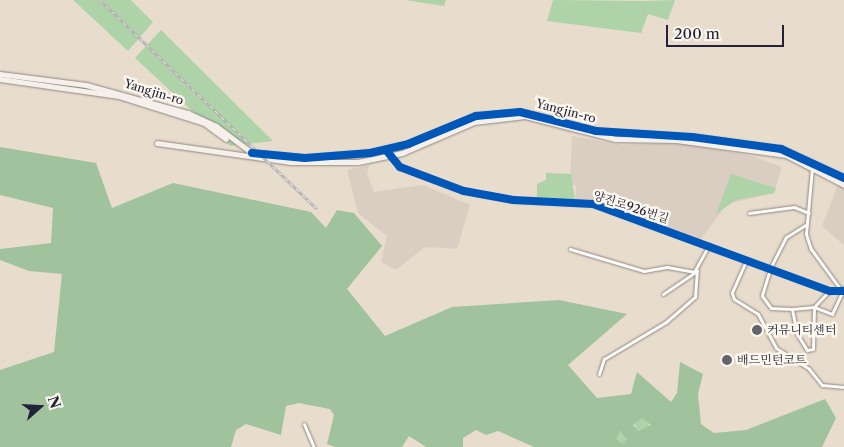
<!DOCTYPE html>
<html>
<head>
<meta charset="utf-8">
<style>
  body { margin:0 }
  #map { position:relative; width:844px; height:447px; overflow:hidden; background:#e8dccc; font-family:"Libre Caslon Text","Noto Serif KR",serif }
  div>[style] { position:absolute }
  .industrial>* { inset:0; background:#dacdc2 }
  .green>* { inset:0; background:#aed3a8 }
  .round { border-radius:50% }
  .forest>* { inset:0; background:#a0c39d }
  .roads { filter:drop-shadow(0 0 1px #8e8884) drop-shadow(0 0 1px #8e8884) }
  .street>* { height:3px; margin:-1.5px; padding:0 1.5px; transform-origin:1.5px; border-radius:1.5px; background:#fcfaf7 }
  .secondary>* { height:5px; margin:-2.5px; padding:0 2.5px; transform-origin:2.5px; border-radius:2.5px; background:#f5f0ea }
  .rail>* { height:3px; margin-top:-1.5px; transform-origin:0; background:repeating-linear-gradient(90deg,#fbf7ec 0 4px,#b3b2b2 0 8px); box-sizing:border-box; border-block:1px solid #b3b2b2 }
  .cycleway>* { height:8px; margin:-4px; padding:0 4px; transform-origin:4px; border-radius:4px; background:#0057b8 }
  .dots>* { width:14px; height:14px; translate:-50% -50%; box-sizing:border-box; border:2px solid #fbf7ec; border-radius:50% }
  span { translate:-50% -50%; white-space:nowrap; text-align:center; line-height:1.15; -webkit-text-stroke:5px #fbf7ec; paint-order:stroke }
  .street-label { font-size:12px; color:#22223b }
  .poi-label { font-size:12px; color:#22223b }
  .left { translate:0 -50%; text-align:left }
  .north { position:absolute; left:15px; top:382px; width:50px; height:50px; -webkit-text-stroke:4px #fbf7ec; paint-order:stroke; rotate:71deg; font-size:14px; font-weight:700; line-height:20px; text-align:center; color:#22223b }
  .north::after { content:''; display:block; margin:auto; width:18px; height:22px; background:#22223b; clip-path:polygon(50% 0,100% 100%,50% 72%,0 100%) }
  .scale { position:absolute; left:666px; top:25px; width:118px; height:22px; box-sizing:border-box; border:2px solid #22223b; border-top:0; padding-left:6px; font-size:15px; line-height:18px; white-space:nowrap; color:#22223b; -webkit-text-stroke:4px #fbf7ec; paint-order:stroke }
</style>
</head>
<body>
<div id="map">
  <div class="industrial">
    <i style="clip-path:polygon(572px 136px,622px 145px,684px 143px,752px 156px,782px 167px,774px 193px,727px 204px,700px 240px,655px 223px,650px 211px,647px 216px,630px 214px,596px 202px,575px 201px,576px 186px,570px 183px)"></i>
    <i style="clip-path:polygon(369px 165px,367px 174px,374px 192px,423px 185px,470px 205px,457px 249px,425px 247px,396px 270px,381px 262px,387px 236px,358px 213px,347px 170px)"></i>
    <i style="clip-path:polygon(838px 185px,844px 189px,844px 245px,822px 226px)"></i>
  </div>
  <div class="green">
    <i style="clip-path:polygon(73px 0,131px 0,153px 22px,128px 51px)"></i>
    <i style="clip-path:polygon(405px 0,446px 0,444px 6px)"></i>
    <i style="clip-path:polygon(553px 0,643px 1px,675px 0,668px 20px,648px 14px,641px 33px,547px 21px)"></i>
    <i style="clip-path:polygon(161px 30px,273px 141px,230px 146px,135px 58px)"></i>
    <i style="clip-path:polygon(546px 173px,571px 174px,575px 201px,537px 199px,537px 184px,546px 180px)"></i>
    <i style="clip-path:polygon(731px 174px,776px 188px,774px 193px,736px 200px,716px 214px)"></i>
    <i class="round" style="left:635px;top:417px;width:14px;height:14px"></i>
    <i class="round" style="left:615px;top:432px;width:12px;height:12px"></i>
  </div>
  <div class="forest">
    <i style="clip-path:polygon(evenodd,0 147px,96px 163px,112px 208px,173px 183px,311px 212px,326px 228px,337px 210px,354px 213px,382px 246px,347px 289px,385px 336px,452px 307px,559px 300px,627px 314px,568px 365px,597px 398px,631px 394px,637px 372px,671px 402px,677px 393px,680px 362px,703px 374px,698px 394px,701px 424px,714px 433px,746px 430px,825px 399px,836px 418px,822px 447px,534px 447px,498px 431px,486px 435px,476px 430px,463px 438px,463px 447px,426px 447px,409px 436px,402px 447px,335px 447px,327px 444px,334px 415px,330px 409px,299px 403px,286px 406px,281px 435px,246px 424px,236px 430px,231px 447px,0 447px,0 370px,54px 352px,62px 274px,29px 271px,0 260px,0 249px,51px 243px,53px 208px,0 195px,0 147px,642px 418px,651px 425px,639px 431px,633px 425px,642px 418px,0 147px,620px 431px,627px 439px,622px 444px,616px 439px,620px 431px)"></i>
  </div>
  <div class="roads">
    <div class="street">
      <i style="left:386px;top:150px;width:22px;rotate:51deg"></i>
      <i style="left:400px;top:167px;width:68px;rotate:20.6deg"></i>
      <i style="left:464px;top:191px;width:50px;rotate:10.4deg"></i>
      <i style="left:513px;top:200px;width:80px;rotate:2.9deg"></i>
      <i style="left:593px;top:204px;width:252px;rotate:20.2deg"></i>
      <i style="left:830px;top:291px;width:14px"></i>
      <i style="left:812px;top:168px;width:66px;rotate:95.2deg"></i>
      <i style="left:806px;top:234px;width:16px;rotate:72deg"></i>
      <i style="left:811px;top:249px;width:51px;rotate:53.8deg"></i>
      <i style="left:749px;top:213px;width:45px;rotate:-7.6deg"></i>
      <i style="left:794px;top:207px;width:16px;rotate:22deg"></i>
      <i style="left:807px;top:224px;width:25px;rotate:148deg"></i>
      <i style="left:786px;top:237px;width:36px;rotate:117deg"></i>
      <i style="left:770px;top:269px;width:28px;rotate:107deg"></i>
      <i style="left:762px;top:296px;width:15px;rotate:53deg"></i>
      <i style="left:771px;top:308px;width:21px;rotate:3deg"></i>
      <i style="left:792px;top:309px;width:22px;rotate:-5deg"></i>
      <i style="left:814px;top:307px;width:22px;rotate:-47deg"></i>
      <i style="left:570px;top:249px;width:77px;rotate:16.6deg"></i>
      <i style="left:644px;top:271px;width:23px;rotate:-10deg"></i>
      <i style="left:667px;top:267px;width:27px;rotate:10deg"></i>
      <i style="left:694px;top:272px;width:31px;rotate:-61deg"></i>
      <i style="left:746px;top:261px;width:35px;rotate:114deg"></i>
      <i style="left:732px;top:293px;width:6px;rotate:72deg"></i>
      <i style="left:734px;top:299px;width:28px;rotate:32deg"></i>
      <i style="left:758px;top:314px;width:38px;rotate:62deg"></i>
      <i style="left:776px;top:348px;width:39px;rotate:32deg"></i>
      <i style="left:809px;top:369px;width:21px;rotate:51deg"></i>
      <i style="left:822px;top:385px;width:22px;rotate:5deg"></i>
      <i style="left:663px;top:294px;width:41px;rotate:-34.1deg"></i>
      <i style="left:792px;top:309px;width:25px;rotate:79deg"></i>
      <i style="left:797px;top:334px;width:19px;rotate:58deg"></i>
      <i style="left:807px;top:350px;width:6px;rotate:-9deg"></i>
      <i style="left:813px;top:349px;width:42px;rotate:-88.6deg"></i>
      <i style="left:814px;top:307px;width:19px;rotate:21deg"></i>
      <i style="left:832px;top:314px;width:29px;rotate:-65deg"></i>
      <i style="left:599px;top:374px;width:16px;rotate:-72deg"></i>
      <i style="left:604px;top:359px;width:72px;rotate:-30.8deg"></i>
      <i style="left:666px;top:322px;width:38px;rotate:-41deg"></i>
      <i style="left:695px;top:297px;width:27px;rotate:-86deg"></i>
      <i style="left:304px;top:424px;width:25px;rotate:67deg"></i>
    </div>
    <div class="secondary">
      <i style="left:0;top:74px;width:87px;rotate:7.3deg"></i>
      <i style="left:86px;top:85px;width:106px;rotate:15.4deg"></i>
      <i style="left:188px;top:113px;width:31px;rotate:25deg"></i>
      <i style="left:216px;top:126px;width:45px;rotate:36.9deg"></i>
      <i style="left:252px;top:153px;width:53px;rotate:5.4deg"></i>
      <i style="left:305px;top:158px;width:65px;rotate:-4.4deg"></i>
      <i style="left:370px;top:153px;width:39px;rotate:-13deg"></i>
      <i style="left:408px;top:144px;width:74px;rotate:-22.4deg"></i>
      <i style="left:476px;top:116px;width:44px;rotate:-5.2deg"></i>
      <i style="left:520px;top:112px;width:78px;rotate:14deg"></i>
      <i style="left:596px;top:131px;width:96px;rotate:3.6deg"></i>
      <i style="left:692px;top:137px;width:90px;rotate:7.7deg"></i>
      <i style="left:781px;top:149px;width:69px;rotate:24.7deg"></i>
      <i style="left:0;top:79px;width:120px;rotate:8.1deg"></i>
      <i style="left:119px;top:96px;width:89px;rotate:17.6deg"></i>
      <i style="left:204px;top:123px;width:27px;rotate:36deg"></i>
      <i style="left:157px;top:143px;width:135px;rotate:8.1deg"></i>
      <i style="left:291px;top:162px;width:67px"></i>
      <i style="left:358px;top:162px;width:45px;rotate:-11.6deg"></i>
      <i style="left:402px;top:153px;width:78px;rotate:-23.3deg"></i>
      <i style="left:474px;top:122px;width:51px;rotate:-6.7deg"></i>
      <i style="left:525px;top:116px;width:93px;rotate:14.3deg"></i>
      <i style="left:615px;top:139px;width:61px;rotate:0.9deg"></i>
      <i style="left:676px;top:140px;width:111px;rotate:7.8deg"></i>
      <i style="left:786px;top:155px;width:65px;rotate:27.3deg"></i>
    </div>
  </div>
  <div class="rail">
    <i style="left:100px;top:0;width:301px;rotate:43.9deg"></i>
  </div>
  <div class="cycleway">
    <i style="left:386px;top:150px;width:22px;rotate:51deg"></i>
    <i style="left:400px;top:167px;width:68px;rotate:20.6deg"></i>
    <i style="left:464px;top:191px;width:50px;rotate:10.4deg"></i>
    <i style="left:513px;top:200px;width:80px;rotate:2.9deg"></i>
    <i style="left:593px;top:204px;width:252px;rotate:20.2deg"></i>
    <i style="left:830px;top:291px;width:14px"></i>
    <i style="left:252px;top:153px;width:53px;rotate:5.4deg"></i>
    <i style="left:305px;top:158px;width:65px;rotate:-4.4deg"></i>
    <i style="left:370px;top:153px;width:39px;rotate:-13deg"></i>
    <i style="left:408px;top:144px;width:74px;rotate:-22.4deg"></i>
    <i style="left:476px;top:116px;width:44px;rotate:-5.2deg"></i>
    <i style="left:520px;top:112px;width:78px;rotate:14deg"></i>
    <i style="left:596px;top:131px;width:96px;rotate:3.6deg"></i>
    <i style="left:692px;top:137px;width:90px;rotate:7.7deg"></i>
    <i style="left:781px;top:149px;width:69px;rotate:24.7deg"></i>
  </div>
  <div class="dots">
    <i style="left:757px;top:330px;background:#67636e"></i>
    <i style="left:727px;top:360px;background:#67636e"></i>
  </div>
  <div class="street-label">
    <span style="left:154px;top:92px;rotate:17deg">Yangjin-ro</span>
    <span style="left:566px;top:111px;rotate:15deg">Yangjin-ro</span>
    <span style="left:631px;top:207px;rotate:18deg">양진로926번길</span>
  </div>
  <div class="poi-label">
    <span class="left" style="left:767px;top:330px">커뮤니티센터</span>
    <span class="left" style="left:737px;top:360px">배드민턴코트</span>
  </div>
  <div class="north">N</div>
  <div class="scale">200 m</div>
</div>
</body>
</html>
